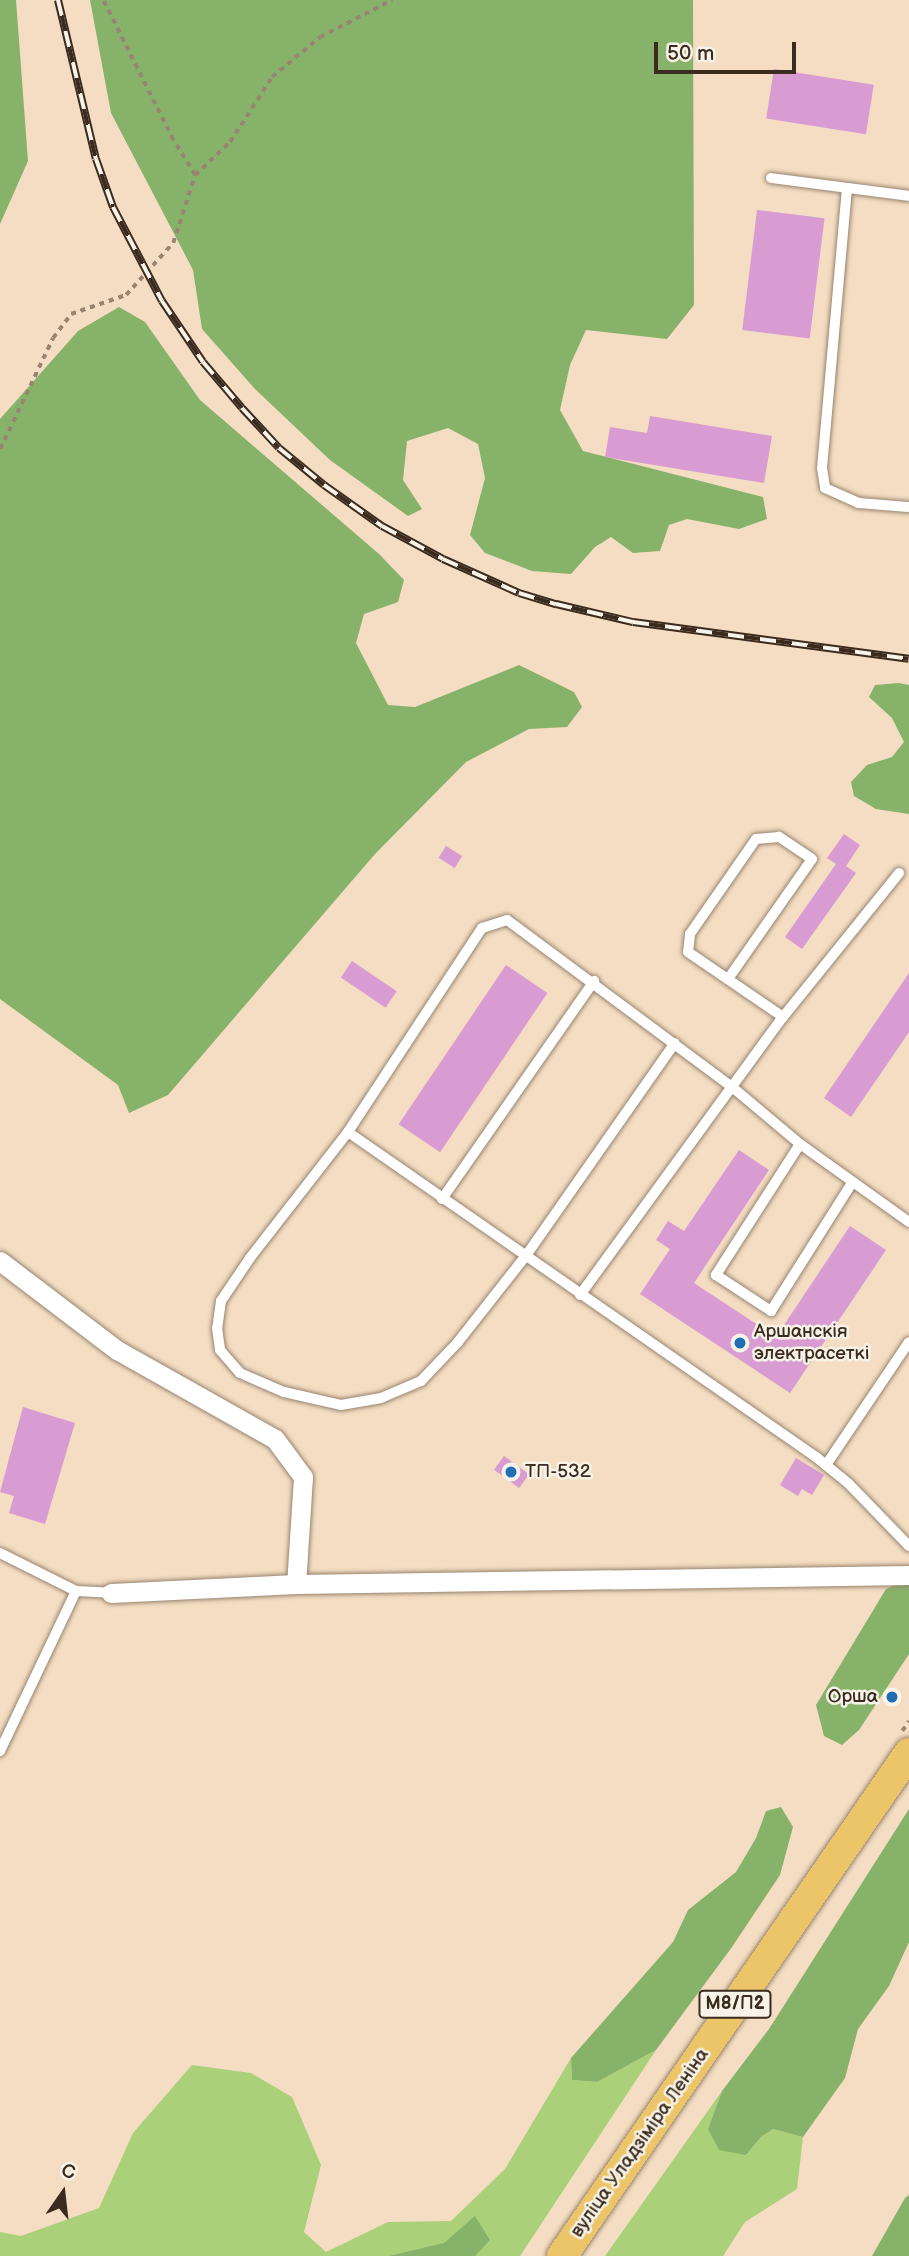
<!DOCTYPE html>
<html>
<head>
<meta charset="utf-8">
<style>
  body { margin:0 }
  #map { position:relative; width:909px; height:2256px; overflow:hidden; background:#f4ddc2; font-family:"Balsamiq Sans",sans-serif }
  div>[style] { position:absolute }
  .green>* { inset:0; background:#aad07a }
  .forest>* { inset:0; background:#87b26a }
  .building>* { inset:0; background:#d89cd2; transform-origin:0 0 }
  .path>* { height:3.5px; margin-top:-1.75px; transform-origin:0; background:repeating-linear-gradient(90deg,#988470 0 5px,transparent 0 10px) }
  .roads { filter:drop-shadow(0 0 2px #988470) drop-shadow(0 0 2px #988470) }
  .service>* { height:10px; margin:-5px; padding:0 5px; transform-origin:5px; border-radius:5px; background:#fff }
  .minor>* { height:19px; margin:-9.5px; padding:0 9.5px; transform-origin:9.5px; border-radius:9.5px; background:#fff }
  .primary>* { height:30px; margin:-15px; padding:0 15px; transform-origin:15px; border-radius:15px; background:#edc569 }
  .rail>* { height:8px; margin-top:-4px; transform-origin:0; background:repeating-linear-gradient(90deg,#f7f3e8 0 16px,#3b2a1e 0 32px); box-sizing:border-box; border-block:2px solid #3b2a1e }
  .dots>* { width:19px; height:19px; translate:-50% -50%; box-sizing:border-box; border:4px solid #f7f3e8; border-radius:50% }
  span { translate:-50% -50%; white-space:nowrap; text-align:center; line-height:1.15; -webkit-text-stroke:5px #f7f3e8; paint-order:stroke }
  .shield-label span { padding:2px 5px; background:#f7f3e8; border:2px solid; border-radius:5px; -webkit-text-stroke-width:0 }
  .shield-label { font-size:18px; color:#3b2a1e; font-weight:700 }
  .poi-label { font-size:19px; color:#3b2a1e }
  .left { translate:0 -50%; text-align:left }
  .right { translate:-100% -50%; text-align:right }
  .street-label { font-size:19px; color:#3b2a1e }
  .north { position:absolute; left:28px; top:2158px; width:70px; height:70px; -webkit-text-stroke:5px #f7f3e8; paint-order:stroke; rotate:14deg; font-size:19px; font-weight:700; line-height:28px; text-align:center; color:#3b2a1e }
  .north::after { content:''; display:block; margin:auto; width:24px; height:32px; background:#3b2a1e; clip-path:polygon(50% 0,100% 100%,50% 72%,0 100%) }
  .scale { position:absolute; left:654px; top:42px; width:142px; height:32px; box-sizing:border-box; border:4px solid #3b2a1e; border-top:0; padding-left:9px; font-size:21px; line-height:24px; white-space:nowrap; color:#3b2a1e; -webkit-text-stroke:5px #f7f3e8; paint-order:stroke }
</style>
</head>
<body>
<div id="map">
  <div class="green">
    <i style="clip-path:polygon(656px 2050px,520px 2256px,0 2256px,0 2232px,21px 2236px,99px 2208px,133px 2133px,192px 2065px,251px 2073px,292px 2097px,321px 2165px,304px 2232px,326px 2252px,388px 2222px,451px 2221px,505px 2169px,571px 2058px,572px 2080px,597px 2082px)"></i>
    <i style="clip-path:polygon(722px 2091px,708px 2129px,746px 2155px,761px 2137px,773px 2129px,803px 2137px,797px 2189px,745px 2222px,723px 2256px,605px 2256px)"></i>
  </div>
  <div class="forest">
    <i style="clip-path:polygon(0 0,16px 0,28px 161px,0 224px)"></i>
    <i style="clip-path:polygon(90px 0,693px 0,694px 305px,667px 339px,586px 330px,570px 365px,560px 410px,583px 451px,763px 497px,767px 519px,739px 529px,687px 519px,669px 525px,660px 551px,633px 553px,611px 537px,595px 547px,571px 574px,532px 571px,485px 553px,470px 535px,485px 478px,478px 444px,448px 428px,407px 441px,403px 480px,422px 509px,408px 516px,330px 460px,255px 389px,202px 329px,193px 270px,111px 113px)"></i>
    <i style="clip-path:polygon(119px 307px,145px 322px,200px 400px,379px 554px,404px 580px,398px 602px,364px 614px,356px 643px,388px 705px,415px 707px,519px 665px,574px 692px,582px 707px,567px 727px,529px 729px,466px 762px,375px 854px,168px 1095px,129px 1113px,118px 1085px,0 999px,0 419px,78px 331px)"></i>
    <i style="clip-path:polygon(899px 683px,909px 685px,909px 814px,876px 809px,854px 796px,851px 782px,867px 765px,892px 757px,904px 742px,892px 718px,869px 697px,875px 685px)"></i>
    <i style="clip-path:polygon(909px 1579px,909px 1654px,859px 1730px,842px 1745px,824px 1736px,816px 1705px,886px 1589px)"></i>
    <i style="clip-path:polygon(781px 1807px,793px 1827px,780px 1875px,732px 1947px,656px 2050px,597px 2082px,572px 2080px,571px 2058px,673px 1942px,688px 1910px,736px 1872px,756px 1838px,766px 1811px)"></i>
    <i style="clip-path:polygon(909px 1809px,909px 1942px,889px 1986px,858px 2029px,845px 2078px,803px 2137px,773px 2129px,761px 2137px,746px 2155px,719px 2150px,708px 2129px,722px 2091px,769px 2029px)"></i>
    <i style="clip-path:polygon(909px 2195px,909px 2256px,872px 2256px,905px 2198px)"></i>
    <i style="clip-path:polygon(475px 2216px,490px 2240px,475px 2256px,389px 2256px,444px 2243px)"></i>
  </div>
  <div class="building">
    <i style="left:774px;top:69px;width:101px;height:50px;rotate:9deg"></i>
    <i style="left:757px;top:210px;width:68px;height:121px;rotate:7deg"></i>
    <i style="clip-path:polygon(650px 416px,772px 436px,764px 483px,605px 457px,610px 427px,647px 433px)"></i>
    <i style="clip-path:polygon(844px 834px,860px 845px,846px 866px,856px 873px,802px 949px,785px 937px,836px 864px,827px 858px)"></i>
    <i style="left:446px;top:846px;width:19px;height:14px;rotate:32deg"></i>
    <i style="left:352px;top:961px;width:54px;height:20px;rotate:34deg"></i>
    <i style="left:506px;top:965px;width:50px;height:192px;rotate:34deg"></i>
    <i style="clip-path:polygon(909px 973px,909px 1032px,851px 1117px,824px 1098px)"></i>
    <i style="clip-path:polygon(739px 1150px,769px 1170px,694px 1283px,776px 1337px,850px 1226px,886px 1250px,790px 1393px,640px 1294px,670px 1249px,656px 1240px,668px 1221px,684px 1231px)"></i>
    <i style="clip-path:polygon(23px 1407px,75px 1423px,45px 1524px,9px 1513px,14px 1496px,0 1492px)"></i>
    <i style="left:504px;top:1456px;width:31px;height:17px;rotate:36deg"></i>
    <i style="clip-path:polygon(796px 1458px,824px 1475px,812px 1495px,802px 1489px,798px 1496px,780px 1485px)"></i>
  </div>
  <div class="path">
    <i style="left:195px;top:175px;width:48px;rotate:-43.3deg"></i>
    <i style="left:230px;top:142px;width:77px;rotate:-57.1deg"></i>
    <i style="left:272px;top:77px;width:62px;rotate:-39.8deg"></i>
    <i style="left:320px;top:37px;width:81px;rotate:-27.2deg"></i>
    <i style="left:0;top:449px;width:123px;rotate:-64.5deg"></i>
    <i style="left:53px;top:338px;width:30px;rotate:-53deg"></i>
    <i style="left:71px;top:314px;width:58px;rotate:-19.1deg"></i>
    <i style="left:126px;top:295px;width:70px;rotate:-47.9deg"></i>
    <i style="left:173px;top:243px;width:71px;rotate:-72.1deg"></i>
    <i style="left:195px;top:175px;width:41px;rotate:-122.2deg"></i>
    <i style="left:173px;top:140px;width:157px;rotate:-116.6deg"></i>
    <i style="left:902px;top:1731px;width:12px;rotate:-55deg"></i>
  </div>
  <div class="roads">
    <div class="service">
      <i style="left:771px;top:178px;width:139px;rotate:7.4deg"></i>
      <i style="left:847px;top:188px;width:281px;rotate:95.1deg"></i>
      <i style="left:822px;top:468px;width:20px;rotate:81deg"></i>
      <i style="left:825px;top:488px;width:36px;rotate:24deg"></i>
      <i style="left:858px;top:503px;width:51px;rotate:4.5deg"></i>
      <i style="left:728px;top:979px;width:146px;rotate:-55deg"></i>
      <i style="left:812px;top:859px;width:40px;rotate:-146deg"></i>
      <i style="left:779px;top:837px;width:23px;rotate:175deg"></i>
      <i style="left:756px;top:839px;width:116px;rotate:124.8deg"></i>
      <i style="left:690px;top:934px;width:18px;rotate:96deg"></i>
      <i style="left:688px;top:952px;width:115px;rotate:34.4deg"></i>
      <i style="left:348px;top:1132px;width:160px;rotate:127.9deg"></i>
      <i style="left:250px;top:1258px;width:52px;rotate:124deg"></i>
      <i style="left:221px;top:1301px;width:27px;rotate:98deg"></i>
      <i style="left:217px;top:1328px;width:22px;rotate:82deg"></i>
      <i style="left:220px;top:1350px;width:30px;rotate:49deg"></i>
      <i style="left:240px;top:1373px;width:48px;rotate:23.4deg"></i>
      <i style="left:284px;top:1392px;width:58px;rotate:12.8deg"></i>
      <i style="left:341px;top:1405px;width:41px;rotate:-9.9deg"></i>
      <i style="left:381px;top:1398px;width:43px;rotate:-23deg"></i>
      <i style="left:421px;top:1381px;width:54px;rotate:-46.5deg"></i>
      <i style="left:458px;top:1342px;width:108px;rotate:-51.8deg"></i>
      <i style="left:525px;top:1257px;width:261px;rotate:-55deg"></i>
      <i style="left:800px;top:1144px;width:156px;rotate:122.7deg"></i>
      <i style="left:716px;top:1275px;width:66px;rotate:33.2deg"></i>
      <i style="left:771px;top:1311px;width:151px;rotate:-57.7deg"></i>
      <i style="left:442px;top:1199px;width:266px;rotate:-55.1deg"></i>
      <i style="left:909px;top:1222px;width:134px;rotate:-144.4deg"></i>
      <i style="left:800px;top:1144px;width:89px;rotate:-140deg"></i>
      <i style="left:732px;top:1087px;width:280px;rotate:-143.4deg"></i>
      <i style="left:507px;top:920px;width:26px;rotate:162deg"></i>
      <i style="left:482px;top:928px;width:244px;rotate:123.3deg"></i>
      <i style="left:348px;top:1132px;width:570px;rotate:34.78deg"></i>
      <i style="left:816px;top:1457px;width:41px;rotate:39.1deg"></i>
      <i style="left:848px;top:1483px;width:88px;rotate:45.9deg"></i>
      <i style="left:580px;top:1295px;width:344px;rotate:-53.9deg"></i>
      <i style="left:783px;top:1017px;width:185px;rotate:-51.1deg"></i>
      <i style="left:826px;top:1465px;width:148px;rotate:-56deg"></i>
      <i style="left:0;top:1553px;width:85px;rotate:26.6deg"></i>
      <i style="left:0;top:1751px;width:177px;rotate:-64.6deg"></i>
      <i style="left:76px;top:1591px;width:35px;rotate:3deg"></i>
    </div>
    <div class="minor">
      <i style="left:0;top:1261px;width:147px;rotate:37.3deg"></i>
      <i style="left:117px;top:1350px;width:181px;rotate:29.4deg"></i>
      <i style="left:275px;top:1439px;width:47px;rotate:53.6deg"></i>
      <i style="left:303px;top:1477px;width:107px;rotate:93.7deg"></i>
      <i style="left:111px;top:1593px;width:185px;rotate:-2.8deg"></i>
      <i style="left:296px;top:1584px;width:613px;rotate:-0.84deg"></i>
    </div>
    <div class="primary">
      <i style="left:562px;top:2256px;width:611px;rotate:-55.4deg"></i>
    </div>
  </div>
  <div class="rail">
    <i style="left:58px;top:0;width:163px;rotate:76.6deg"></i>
    <i style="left:96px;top:159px;width:51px;rotate:70.5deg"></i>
    <i style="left:113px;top:207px;width:106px;rotate:62.5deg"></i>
    <i style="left:162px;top:301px;width:73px;rotate:56.1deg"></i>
    <i style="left:203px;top:362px;width:60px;rotate:49.7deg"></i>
    <i style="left:242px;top:408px;width:54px;rotate:47.2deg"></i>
    <i style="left:279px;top:448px;width:58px;rotate:39.4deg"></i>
    <i style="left:324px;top:485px;width:71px;rotate:35.3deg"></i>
    <i style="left:382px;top:526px;width:69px;rotate:28.4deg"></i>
    <i style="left:443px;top:559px;width:83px;rotate:24.1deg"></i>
    <i style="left:519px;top:593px;width:39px;rotate:17deg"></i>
    <i style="left:556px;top:604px;width:79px;rotate:13.2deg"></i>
    <i style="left:633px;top:622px;width:278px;rotate:7.6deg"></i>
  </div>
  <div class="dots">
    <i style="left:740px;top:1343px;background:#1f6fb2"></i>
    <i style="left:511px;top:1472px;background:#1f6fb2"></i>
    <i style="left:892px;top:1697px;background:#1f6fb2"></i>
  </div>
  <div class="shield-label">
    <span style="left:735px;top:2004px">М8/П2</span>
  </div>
  <div class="poi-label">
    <span class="left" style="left:754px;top:1343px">Аршанскія<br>электрасеткі</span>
    <span class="left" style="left:525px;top:1472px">ТП-532</span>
    <span class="right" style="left:878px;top:1697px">Орша</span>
  </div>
  <div class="street-label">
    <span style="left:640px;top:2143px;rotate:-55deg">вуліца Уладзіміра Леніна</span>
  </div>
  <div class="north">С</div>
  <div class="scale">50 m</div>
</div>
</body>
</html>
